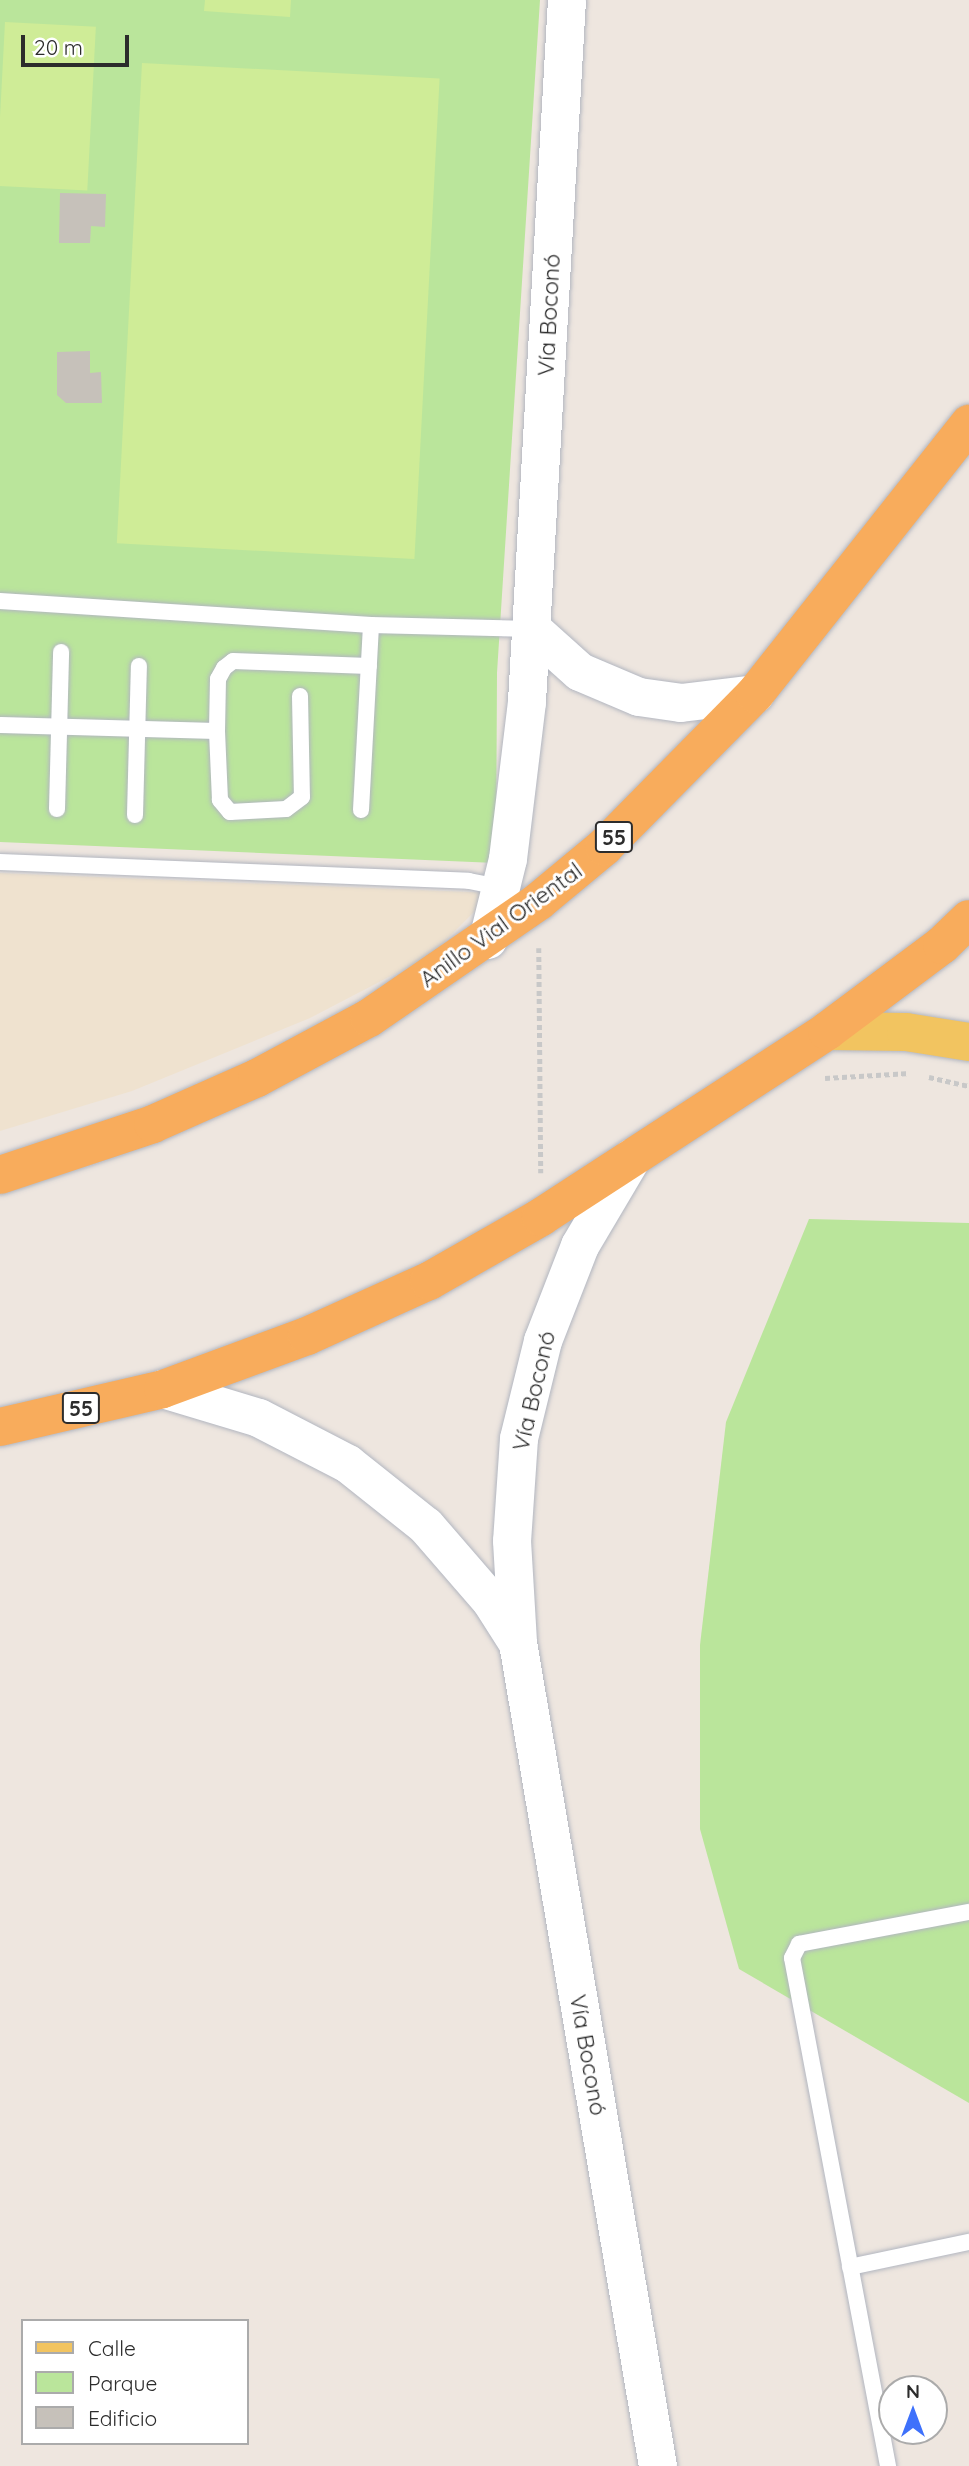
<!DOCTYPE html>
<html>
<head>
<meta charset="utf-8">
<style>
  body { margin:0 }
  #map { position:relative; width:969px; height:2466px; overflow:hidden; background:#eee6df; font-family:Quicksand,sans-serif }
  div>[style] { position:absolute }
  .education>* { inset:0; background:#efe2cf }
  .green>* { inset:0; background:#bae59b }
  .pitch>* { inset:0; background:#cfec97; transform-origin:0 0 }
  .building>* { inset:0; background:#c6c1ba }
  .path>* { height:4.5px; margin-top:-2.25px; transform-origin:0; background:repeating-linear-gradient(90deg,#c8c8c8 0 5px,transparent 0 8.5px) }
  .roads { filter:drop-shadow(0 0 2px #b2b6c0) drop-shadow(0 0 2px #b2b6c0) }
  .service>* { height:16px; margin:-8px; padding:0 8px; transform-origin:8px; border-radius:8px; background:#fff }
  .secondary>* { height:38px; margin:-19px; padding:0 19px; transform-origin:19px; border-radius:19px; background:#fff }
  .primary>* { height:38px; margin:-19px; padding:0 19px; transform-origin:19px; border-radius:19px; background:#f2c460 }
  .trunk>* { height:38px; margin:-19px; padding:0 19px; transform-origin:19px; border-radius:19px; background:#f8ac5c }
  span { translate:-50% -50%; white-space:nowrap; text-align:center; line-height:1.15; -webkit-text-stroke:6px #fff; paint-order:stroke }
  .shield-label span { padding:2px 5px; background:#fff; border:2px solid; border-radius:5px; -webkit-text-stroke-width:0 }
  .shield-label { font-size:21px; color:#2c2c2c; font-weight:700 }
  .street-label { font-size:23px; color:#2c2c2c }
  .legend { position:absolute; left:21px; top:2319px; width:228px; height:126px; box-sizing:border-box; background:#fff; border:2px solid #ababab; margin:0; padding:9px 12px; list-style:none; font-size:21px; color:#2c2c2c }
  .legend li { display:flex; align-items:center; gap:14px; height:35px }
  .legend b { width:35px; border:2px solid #ababab }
  .north { position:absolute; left:878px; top:2375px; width:70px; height:70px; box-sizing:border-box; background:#fff; border:2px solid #ababab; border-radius:50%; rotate:0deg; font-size:19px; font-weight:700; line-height:28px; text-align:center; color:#2c2c2c }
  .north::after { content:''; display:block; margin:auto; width:24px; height:32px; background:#3e71fb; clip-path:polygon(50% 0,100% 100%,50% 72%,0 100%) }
  .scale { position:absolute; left:21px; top:35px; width:108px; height:32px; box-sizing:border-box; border:4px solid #2c2c2c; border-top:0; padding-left:9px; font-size:21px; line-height:24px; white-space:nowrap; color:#2c2c2c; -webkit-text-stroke:5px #fff; paint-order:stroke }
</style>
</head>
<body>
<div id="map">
  <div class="education">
    <i style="clip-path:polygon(0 873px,493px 893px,431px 955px,310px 1018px,132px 1091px,0 1131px)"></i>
  </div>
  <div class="green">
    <i style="clip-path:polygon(0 0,540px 0,497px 673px,496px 863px,0 842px)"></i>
    <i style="clip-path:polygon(809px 1219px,969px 1223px,969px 2103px,739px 1969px,700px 1829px,700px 1645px,726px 1422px)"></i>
  </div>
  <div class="pitch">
    <i style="clip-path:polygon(205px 0,291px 0,290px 17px,204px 11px)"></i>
    <i style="left:5px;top:22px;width:91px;height:164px;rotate:3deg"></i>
    <i style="left:142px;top:63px;width:298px;height:481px;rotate:3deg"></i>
  </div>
  <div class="building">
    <i style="clip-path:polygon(60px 193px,106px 194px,105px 227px,91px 226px,90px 243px,59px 243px)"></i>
    <i style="clip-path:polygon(90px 351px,90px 373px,101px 372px,102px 403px,66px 403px,57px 395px,57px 352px)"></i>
  </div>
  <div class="path">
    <i style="left:539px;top:948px;width:225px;rotate:89.5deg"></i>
    <i style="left:929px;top:1077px;width:41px;rotate:12.7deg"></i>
    <i style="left:825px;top:1078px;width:85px;rotate:-3.4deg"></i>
  </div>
  <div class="roads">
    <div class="service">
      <i style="left:0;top:601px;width:372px;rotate:3.7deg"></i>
      <i style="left:371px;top:625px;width:161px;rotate:1.4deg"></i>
      <i style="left:300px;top:696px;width:101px;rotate:88.9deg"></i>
      <i style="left:302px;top:797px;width:20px;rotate:143deg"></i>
      <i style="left:286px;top:809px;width:56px;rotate:176.9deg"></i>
      <i style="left:230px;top:812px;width:16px;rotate:-130deg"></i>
      <i style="left:220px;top:800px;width:69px;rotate:-92.5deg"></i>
      <i style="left:217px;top:731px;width:52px;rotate:-88.9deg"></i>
      <i style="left:218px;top:679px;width:13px;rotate:-61deg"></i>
      <i style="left:224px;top:668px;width:11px;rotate:-38deg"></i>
      <i style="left:233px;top:661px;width:136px;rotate:2.1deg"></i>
      <i style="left:0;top:725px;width:217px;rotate:1.6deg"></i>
      <i style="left:57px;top:809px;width:157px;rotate:-88.5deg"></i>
      <i style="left:361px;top:810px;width:185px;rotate:-86.9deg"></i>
      <i style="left:135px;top:815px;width:149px;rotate:-88.5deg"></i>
      <i style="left:0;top:862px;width:469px;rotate:2.3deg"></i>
      <i style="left:469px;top:881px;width:33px;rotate:11deg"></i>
      <i style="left:850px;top:2267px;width:122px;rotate:-11.9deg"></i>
      <i style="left:888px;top:2466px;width:517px;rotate:-100.7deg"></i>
      <i style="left:792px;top:1958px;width:16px;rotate:-63deg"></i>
      <i style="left:799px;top:1944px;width:173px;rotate:-10.7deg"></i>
    </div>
    <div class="secondary">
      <i style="left:532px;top:629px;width:64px;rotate:41.9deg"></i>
      <i style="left:580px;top:672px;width:64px;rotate:23deg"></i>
      <i style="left:639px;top:697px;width:42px;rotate:8.1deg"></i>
      <i style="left:681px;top:703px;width:75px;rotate:-6.9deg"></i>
      <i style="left:488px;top:940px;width:83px;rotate:-76.1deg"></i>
      <i style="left:508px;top:859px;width:158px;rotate:-83.1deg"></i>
      <i style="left:527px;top:702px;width:703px;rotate:-86.74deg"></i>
      <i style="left:632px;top:1158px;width:102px;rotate:120.6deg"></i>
      <i style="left:580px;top:1246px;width:102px;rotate:111.3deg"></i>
      <i style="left:543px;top:1341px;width:101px;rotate:103.8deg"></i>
      <i style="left:519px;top:1439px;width:102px;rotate:93.9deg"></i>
      <i style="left:512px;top:1541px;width:102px;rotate:86.6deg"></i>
      <i style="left:518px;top:1643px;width:835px;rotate:80.35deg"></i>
      <i style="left:163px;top:1389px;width:100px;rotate:16.8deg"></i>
      <i style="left:259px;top:1418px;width:100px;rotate:27.3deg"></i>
      <i style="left:348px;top:1464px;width:100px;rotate:38.5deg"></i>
      <i style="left:426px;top:1526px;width:99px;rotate:49.1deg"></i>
      <i style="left:491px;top:1601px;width:49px;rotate:57.6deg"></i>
    </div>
    <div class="primary">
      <i style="left:827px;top:1031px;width:79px;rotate:0.7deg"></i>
      <i style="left:906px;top:1032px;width:64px;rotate:9deg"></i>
    </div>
    <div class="trunk">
      <i style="left:0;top:1175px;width:161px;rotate:-18.4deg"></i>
      <i style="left:153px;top:1124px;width:114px;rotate:-23.9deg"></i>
      <i style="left:257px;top:1078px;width:127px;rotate:-28.2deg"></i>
      <i style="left:369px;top:1018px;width:206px;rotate:-34.5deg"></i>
      <i style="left:539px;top:901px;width:85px;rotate:-39.7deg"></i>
      <i style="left:604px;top:847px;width:215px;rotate:-45.4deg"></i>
      <i style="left:755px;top:694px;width:345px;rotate:-51.6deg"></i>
      <i style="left:0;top:1427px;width:167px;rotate:-13.1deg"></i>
      <i style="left:163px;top:1389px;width:153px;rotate:-20.2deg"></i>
      <i style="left:307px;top:1336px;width:134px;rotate:-24.3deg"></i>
      <i style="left:429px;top:1281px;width:129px;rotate:-29.7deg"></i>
      <i style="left:541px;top:1217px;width:341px;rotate:-33deg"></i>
      <i style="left:827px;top:1031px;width:144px;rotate:-36.8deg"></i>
      <i style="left:942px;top:945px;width:37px;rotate:-44deg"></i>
    </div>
  </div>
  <div class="shield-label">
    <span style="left:614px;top:837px">55</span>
    <span style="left:81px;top:1408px">55</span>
  </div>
  <div class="street-label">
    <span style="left:549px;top:315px;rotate:-87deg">Vía Boconó</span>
    <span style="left:501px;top:925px;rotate:-36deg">Anillo Vial Oriental</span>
    <span style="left:534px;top:1391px;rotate:-77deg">Vía Boconó</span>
    <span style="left:588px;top:2055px;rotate:80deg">Vía Boconó</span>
  </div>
  <ul class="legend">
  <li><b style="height:9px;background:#f2c460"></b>Calle</li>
  <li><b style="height:19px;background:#bae59b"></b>Parque</li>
  <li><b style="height:19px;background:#c6c1ba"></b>Edificio</li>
  </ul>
  <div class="north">N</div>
  <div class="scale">20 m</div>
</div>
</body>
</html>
